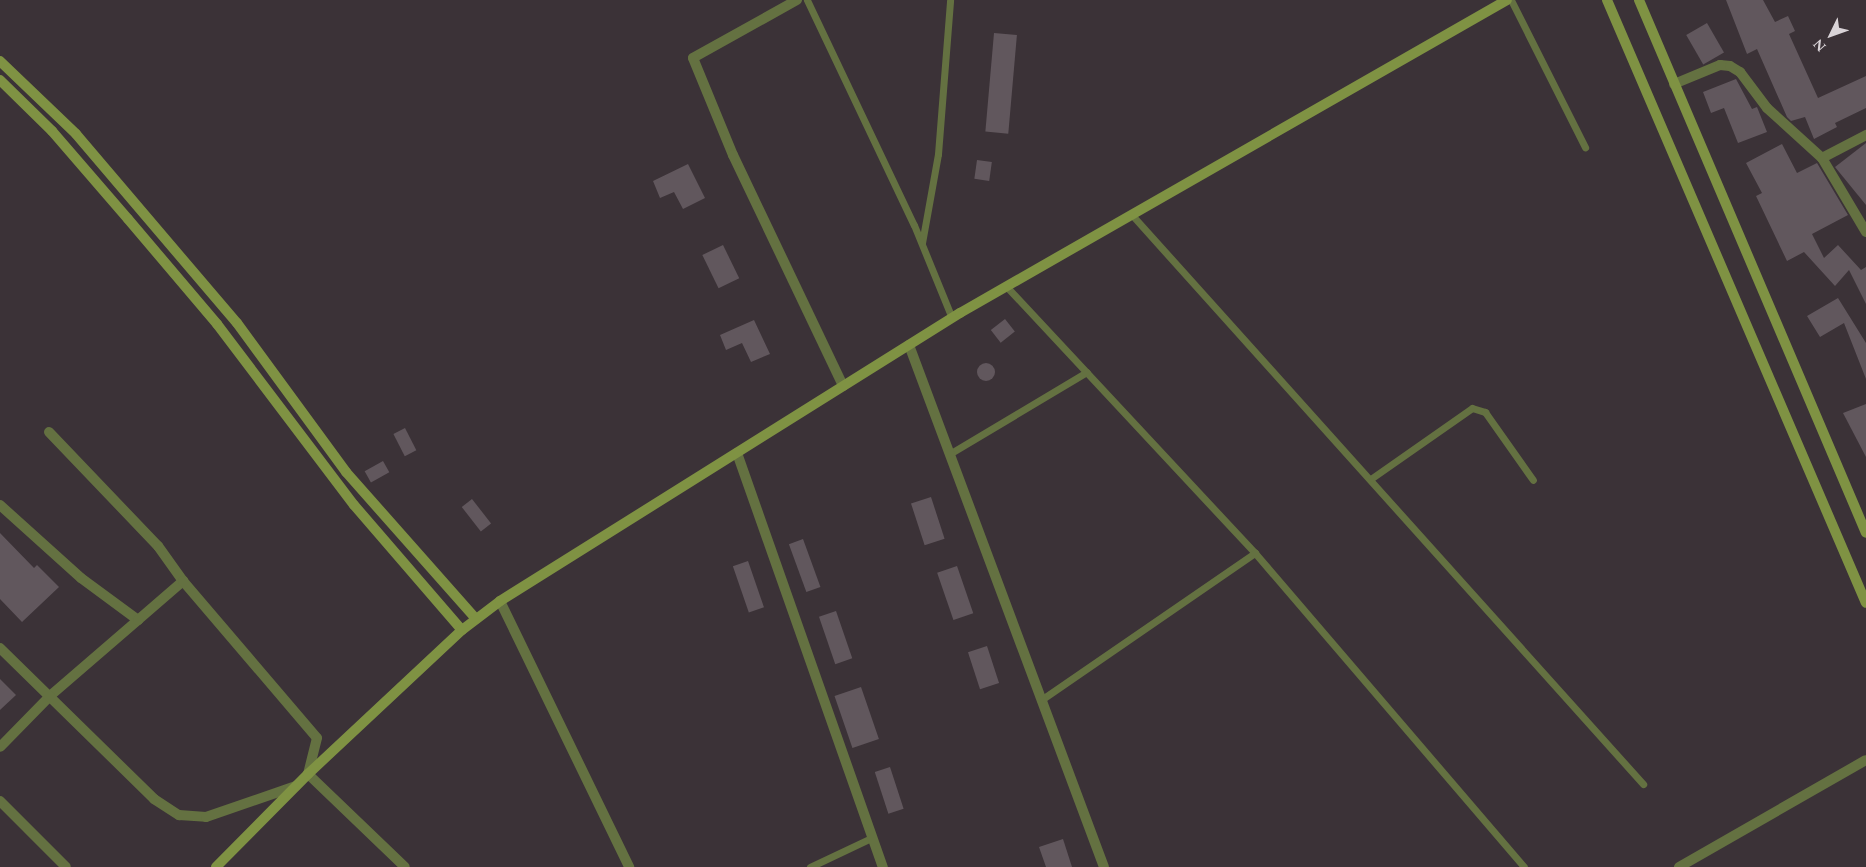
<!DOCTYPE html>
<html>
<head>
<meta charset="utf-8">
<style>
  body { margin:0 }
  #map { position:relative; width:1866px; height:867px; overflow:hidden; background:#3b3237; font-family:Spectral,serif }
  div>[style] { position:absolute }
  .building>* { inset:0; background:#61575d; transform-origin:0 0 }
  .round { border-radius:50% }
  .lane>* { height:7px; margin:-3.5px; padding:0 3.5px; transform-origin:3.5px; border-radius:3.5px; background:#647141 }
  .street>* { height:10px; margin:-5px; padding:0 5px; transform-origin:5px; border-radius:5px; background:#647141 }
  .secondary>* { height:10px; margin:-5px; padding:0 5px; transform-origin:5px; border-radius:5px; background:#7f9243 }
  span { translate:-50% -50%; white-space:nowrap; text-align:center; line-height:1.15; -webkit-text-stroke:4px #3b3237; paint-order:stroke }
  .north { position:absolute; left:1806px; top:10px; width:50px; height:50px; -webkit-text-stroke:4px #3b3237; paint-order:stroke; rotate:228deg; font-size:14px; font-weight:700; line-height:20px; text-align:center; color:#d9d3d7 }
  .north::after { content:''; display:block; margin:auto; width:18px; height:22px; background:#d9d3d7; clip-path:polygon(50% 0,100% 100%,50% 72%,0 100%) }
</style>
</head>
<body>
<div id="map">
  <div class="building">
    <i style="clip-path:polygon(1726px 0,1763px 0,1775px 22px,1788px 16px,1795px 31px,1789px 34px,1818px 98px,1866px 76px,1866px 108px,1835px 123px,1837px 127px,1814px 139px,1805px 117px,1791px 121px,1787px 117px,1757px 49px,1747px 54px)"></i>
    <i style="left:1707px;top:23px;width:34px;height:24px;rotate:60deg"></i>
    <i style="left:994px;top:33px;width:23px;height:99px;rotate:5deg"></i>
    <i style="clip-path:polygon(1736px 79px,1752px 109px,1757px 107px,1767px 132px,1738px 143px,1724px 108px,1711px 113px,1703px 92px)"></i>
    <i style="clip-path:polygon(1866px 143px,1866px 205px,1835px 167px)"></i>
    <i style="clip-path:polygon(1782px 144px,1797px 173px,1817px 163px,1848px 215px,1812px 234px,1824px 258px,1838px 245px,1861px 270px,1866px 267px,1866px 304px,1849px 270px,1835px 286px,1804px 252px,1787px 261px,1756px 196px,1762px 193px,1746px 163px)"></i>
    <i style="left:977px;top:160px;width:15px;height:19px;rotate:8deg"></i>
    <i style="clip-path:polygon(688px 164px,705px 198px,683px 209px,674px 192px,660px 198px,653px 181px)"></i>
    <i style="left:723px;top:245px;width:37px;height:23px;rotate:64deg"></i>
    <i style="clip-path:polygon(1838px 298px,1866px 343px,1866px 379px,1844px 323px,1820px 337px,1807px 316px)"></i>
    <i style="left:1005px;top:319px;width:16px;height:18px;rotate:52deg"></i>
    <i style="clip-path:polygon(754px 320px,770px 354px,751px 362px,742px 343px,726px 350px,720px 335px)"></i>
    <i class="round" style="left:977px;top:363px;width:18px;height:18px"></i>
    <i style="clip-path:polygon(1866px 404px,1866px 457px,1843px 413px)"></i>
    <i style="left:405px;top:428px;width:25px;height:13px;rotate:63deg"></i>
    <i style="left:383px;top:461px;width:13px;height:21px;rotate:61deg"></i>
    <i style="left:931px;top:497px;width:44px;height:21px;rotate:72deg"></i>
    <i style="left:472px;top:499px;width:31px;height:13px;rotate:52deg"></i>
    <i style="clip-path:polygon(0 533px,34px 568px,37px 565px,59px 587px,22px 622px,0 599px)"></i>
    <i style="left:803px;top:539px;width:51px;height:15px;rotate:70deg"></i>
    <i style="left:748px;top:561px;width:49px;height:16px;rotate:71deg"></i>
    <i style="left:957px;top:566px;width:50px;height:21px;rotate:71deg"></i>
    <i style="left:836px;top:611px;width:50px;height:18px;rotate:71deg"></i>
    <i style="left:987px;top:646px;width:39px;height:20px;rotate:72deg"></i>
    <i style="clip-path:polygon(0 679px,16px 695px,0 710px)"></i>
    <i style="left:861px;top:687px;width:55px;height:28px;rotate:71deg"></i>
    <i style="left:890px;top:767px;width:44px;height:16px;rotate:72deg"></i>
    <i style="clip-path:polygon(1063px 839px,1072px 867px,1046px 867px,1039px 847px)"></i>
  </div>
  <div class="lane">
    <i style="left:807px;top:0;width:249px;rotate:64.6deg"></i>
    <i style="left:914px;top:225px;width:100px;rotate:67.8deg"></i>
    <i style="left:1511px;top:0;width:165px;rotate:63.3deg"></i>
    <i style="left:1132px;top:215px;width:765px;rotate:48.07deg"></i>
    <i style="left:922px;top:243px;width:90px;rotate:-79.8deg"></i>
    <i style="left:938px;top:154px;width:154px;rotate:-85.5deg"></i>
    <i style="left:1006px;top:286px;width:365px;rotate:47deg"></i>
    <i style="left:1255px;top:553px;width:413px;rotate:49.4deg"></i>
    <i style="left:951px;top:453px;width:158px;rotate:-30.8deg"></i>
    <i style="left:1372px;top:478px;width:122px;rotate:-35deg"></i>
    <i style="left:1472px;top:408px;width:14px;rotate:17deg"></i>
    <i style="left:1485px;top:412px;width:83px;rotate:54.8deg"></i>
    <i style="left:1041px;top:700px;width:260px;rotate:-34.5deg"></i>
    <i style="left:810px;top:867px;width:68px;rotate:-25.4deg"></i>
  </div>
  <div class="street">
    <i style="left:797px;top:0;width:119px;rotate:150.9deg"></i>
    <i style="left:693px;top:58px;width:105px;rotate:67.6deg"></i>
    <i style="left:733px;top:155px;width:256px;rotate:64.5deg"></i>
    <i style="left:1674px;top:84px;width:50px;rotate:-22.4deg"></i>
    <i style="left:1720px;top:65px;width:10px;rotate:6deg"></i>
    <i style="left:1730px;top:66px;width:12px;rotate:31deg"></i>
    <i style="left:1740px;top:72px;width:45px;rotate:53.1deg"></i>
    <i style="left:1767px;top:108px;width:74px;rotate:42.3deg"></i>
    <i style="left:1822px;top:158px;width:86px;rotate:59.3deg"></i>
    <i style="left:1822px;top:158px;width:50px;rotate:-27.6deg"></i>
    <i style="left:909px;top:345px;width:557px;rotate:69.52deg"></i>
    <i style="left:49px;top:432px;width:158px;rotate:46.3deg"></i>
    <i style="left:158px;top:546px;width:43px;rotate:54.5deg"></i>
    <i style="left:737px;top:453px;width:439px;rotate:70.6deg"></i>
    <i style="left:0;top:505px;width:109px;rotate:42deg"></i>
    <i style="left:81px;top:578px;width:71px;rotate:36.4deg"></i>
    <i style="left:138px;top:620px;width:116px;rotate:139.2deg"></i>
    <i style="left:50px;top:696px;width:71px;rotate:134.4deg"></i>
    <i style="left:500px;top:601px;width:296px;rotate:64.1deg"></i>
    <i style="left:138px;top:620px;width:60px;rotate:-40.9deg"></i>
    <i style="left:183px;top:581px;width:206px;rotate:49.5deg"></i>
    <i style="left:317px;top:738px;width:37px;rotate:104deg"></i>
    <i style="left:308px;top:774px;width:134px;rotate:43.8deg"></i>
    <i style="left:0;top:648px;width:216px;rotate:44.4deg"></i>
    <i style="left:154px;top:799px;width:30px;rotate:33deg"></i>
    <i style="left:179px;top:815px;width:27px;rotate:4deg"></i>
    <i style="left:206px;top:817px;width:95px;rotate:-19deg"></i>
    <i style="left:0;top:801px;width:93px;rotate:45deg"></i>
    <i style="left:1679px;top:867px;width:215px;rotate:-29.8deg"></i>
  </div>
  <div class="secondary">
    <i style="left:1607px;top:0;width:656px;rotate:66.76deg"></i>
    <i style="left:1639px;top:0;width:579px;rotate:66.93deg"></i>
    <i style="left:0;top:61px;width:105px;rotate:43.8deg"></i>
    <i style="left:76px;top:134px;width:248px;rotate:49.6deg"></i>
    <i style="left:237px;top:323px;width:185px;rotate:53.8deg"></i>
    <i style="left:346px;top:472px;width:196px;rotate:48.5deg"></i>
    <i style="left:0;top:80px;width:73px;rotate:44.4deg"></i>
    <i style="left:52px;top:131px;width:116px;rotate:49.2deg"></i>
    <i style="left:128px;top:219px;width:138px;rotate:49.7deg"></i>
    <i style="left:217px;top:324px;width:227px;rotate:52.9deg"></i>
    <i style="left:354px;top:505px;width:165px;rotate:49.2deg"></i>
    <i style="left:216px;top:867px;width:131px;rotate:-45.3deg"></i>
    <i style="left:308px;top:774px;width:211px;rotate:-43.1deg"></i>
    <i style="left:462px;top:630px;width:48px;rotate:-37.3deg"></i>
    <i style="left:500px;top:601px;width:543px;rotate:-32.05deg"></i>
    <i style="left:960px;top:313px;width:630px;rotate:-29.78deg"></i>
  </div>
  <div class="north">N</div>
</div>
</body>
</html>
